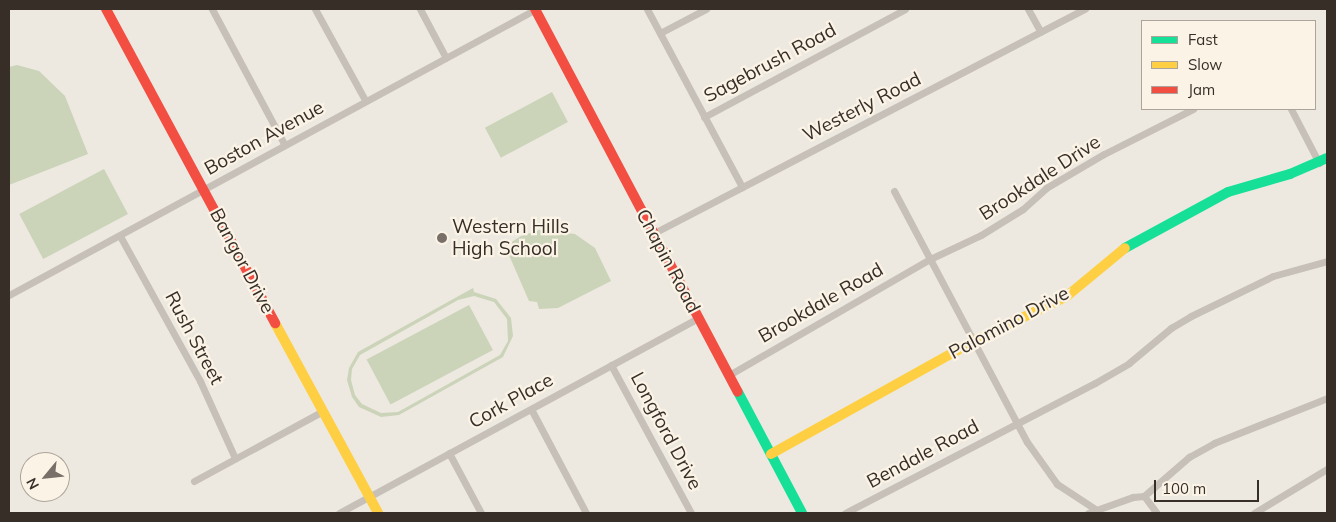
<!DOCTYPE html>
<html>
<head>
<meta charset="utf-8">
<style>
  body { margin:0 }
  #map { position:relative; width:1336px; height:522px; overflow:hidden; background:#ede9e0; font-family:Mulish,sans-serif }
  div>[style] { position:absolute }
  .green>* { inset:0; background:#cbd4b9; transform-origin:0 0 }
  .street>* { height:7px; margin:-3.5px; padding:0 3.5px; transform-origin:3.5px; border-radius:3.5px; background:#c6c0b8 }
  .fast>* { height:10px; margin:-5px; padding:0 5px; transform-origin:5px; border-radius:5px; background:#16e098 }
  .slow>* { height:10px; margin:-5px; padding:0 5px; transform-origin:5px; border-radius:5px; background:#ffcf43 }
  .jam>* { height:10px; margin:-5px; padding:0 5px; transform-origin:5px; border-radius:5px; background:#f24e42 }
  .dots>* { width:14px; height:14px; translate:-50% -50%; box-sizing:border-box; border:2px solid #faf3e6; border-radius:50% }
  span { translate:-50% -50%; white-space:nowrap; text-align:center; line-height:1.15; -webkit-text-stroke:4.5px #faf3e6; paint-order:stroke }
  .street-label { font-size:19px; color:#372e27 }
  .poi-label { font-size:19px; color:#372e27 }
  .left { translate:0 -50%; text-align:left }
  .frame { position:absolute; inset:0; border:10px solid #372e27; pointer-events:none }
  .legend { position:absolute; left:1141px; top:20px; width:175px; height:90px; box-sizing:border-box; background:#faf3e6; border:1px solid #aca49a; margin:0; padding:6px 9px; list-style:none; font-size:15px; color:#372e27 }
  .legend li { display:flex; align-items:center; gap:10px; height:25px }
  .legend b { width:25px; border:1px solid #aca49a }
  .north { position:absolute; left:20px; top:452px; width:50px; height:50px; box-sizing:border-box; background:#faf3e6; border:1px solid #aca49a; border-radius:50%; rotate:242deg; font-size:14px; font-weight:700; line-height:20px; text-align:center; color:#372e27 }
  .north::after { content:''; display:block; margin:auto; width:18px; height:22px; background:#776f68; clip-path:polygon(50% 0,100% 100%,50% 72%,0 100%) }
  .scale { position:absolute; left:1154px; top:480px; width:105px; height:22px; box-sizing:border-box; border:2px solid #372e27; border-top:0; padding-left:6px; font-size:15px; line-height:18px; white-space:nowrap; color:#372e27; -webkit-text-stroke:4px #faf3e6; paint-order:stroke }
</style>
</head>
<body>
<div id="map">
  <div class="green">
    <i style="clip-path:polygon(17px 65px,39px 71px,65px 96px,88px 154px,9px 185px,9px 67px)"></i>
    <i style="left:552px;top:92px;width:34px;height:76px;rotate:62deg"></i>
    <i style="left:104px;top:169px;width:51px;height:96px;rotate:62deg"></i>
    <i style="clip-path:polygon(539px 230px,575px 234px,595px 248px,611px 281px,558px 308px,539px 309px,537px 302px,529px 301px,505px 246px,521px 236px)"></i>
    <i style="clip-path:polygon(evenodd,473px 288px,474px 292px,496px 299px,511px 318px,513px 336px,503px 357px,399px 415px,381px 417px,359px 407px,352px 397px,347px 380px,349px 368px,358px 352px,473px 288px,474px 296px,494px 302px,507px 319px,508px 341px,500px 355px,398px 412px,381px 413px,362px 404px,355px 395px,351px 380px,352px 369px,360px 355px,458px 300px,474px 296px)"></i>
    <i style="left:469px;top:305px;width:51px;height:116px;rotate:62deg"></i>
  </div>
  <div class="street">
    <i style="left:212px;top:9px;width:153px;rotate:61.9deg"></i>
    <i style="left:315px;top:9px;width:104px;rotate:61.2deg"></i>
    <i style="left:420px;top:9px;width:55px;rotate:62deg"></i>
    <i style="left:647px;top:9px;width:202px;rotate:61.9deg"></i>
    <i style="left:1028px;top:9px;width:26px;rotate:61deg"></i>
    <i style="left:660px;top:33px;width:52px;rotate:-27.6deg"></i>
    <i style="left:1291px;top:109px;width:61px;rotate:62.6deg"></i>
    <i style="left:704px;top:117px;width:228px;rotate:-28.2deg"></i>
    <i style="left:894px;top:191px;width:284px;rotate:62.1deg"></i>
    <i style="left:1027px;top:442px;width:52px;rotate:54.5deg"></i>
    <i style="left:1057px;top:484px;width:45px;rotate:33.3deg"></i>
    <i style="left:654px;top:233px;width:486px;rotate:-27.5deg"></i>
    <i style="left:120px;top:236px;width:166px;rotate:61.1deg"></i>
    <i style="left:200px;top:381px;width:85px;rotate:65.6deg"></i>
    <i style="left:9px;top:295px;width:600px;rotate:-28.49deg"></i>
    <i style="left:611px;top:365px;width:168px;rotate:61.6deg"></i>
    <i style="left:729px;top:375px;width:232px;rotate:-30deg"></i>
    <i style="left:930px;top:259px;width:56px;rotate:-25.2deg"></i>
    <i style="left:981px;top:235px;width:49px;rotate:-31.8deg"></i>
    <i style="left:1023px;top:209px;width:31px;rotate:-42deg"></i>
    <i style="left:1046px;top:188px;width:67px;rotate:-30.4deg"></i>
    <i style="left:1104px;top:154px;width:100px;rotate:-26.8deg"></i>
    <i style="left:531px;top:409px;width:118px;rotate:62.1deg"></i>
    <i style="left:449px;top:453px;width:68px;rotate:61.9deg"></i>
    <i style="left:194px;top:481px;width:147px;rotate:-28.5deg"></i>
    <i style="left:1144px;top:496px;width:21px;rotate:53deg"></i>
    <i style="left:339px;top:513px;width:409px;rotate:-28.5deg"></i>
    <i style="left:845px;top:513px;width:282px;rotate:-27.5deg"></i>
    <i style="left:1095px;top:383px;width:39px;rotate:-30deg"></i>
    <i style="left:1129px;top:363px;width:55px;rotate:-39.8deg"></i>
    <i style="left:1171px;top:328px;width:23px;rotate:-31deg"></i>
    <i style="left:1191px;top:316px;width:91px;rotate:-26deg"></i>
    <i style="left:1273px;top:276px;width:56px;rotate:-15.5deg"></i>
    <i style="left:1088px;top:513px;width:48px;rotate:-19.6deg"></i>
    <i style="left:1133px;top:497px;width:11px;rotate:-5deg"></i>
    <i style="left:1144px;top:496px;width:60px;rotate:-40.9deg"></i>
    <i style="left:1189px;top:457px;width:29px;rotate:-29deg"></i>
    <i style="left:1214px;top:443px;width:122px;rotate:-21.7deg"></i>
    <i style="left:1254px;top:513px;width:85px;rotate:-31.1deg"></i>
  </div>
  <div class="fast">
    <i style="left:1125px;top:248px;width:117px;rotate:-28.5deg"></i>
    <i style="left:1228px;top:192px;width:65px;rotate:-16.2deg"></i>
    <i style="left:1290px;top:174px;width:40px;rotate:-23.4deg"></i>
    <i style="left:738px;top:392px;width:137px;rotate:62.1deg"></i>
  </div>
  <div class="slow">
    <i style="left:275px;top:323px;width:216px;rotate:61.5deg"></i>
    <i style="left:771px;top:454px;width:232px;rotate:-29.1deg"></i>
    <i style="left:974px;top:341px;width:103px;rotate:-25.8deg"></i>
    <i style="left:1067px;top:296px;width:75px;rotate:-39.6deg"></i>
  </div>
  <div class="jam">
    <i style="left:106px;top:9px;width:357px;rotate:61.7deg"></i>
    <i style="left:535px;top:9px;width:433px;rotate:62.1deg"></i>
  </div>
  <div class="dots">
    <i style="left:442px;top:238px;background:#776f68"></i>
  </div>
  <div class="street-label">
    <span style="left:770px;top:63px;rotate:-28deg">Sagebrush Road</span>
    <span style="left:862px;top:107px;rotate:-27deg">Westerly Road</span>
    <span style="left:264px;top:138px;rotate:-29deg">Boston Avenue</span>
    <span style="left:1040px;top:178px;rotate:-33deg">Brookdale Drive</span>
    <span style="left:242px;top:261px;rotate:62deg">Bangor Drive</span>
    <span style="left:668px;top:261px;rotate:62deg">Chapin Road</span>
    <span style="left:821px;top:303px;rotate:-30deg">Brookdale Road</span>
    <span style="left:1009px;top:323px;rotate:-28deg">Palomino Drive</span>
    <span style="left:194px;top:338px;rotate:62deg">Rush Street</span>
    <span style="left:511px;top:401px;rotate:-29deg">Cork Place</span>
    <span style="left:666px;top:431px;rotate:62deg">Longford Drive</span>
    <span style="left:923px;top:454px;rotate:-28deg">Bendale Road</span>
  </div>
  <div class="poi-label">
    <span class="left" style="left:452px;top:238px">Western Hills<br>High School</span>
  </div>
  <div class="frame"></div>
  <ul class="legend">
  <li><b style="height:6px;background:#16e098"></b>Fast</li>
  <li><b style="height:6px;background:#ffcf43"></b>Slow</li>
  <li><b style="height:6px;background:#f24e42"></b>Jam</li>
  </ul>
  <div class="north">N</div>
  <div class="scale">100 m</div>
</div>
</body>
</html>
